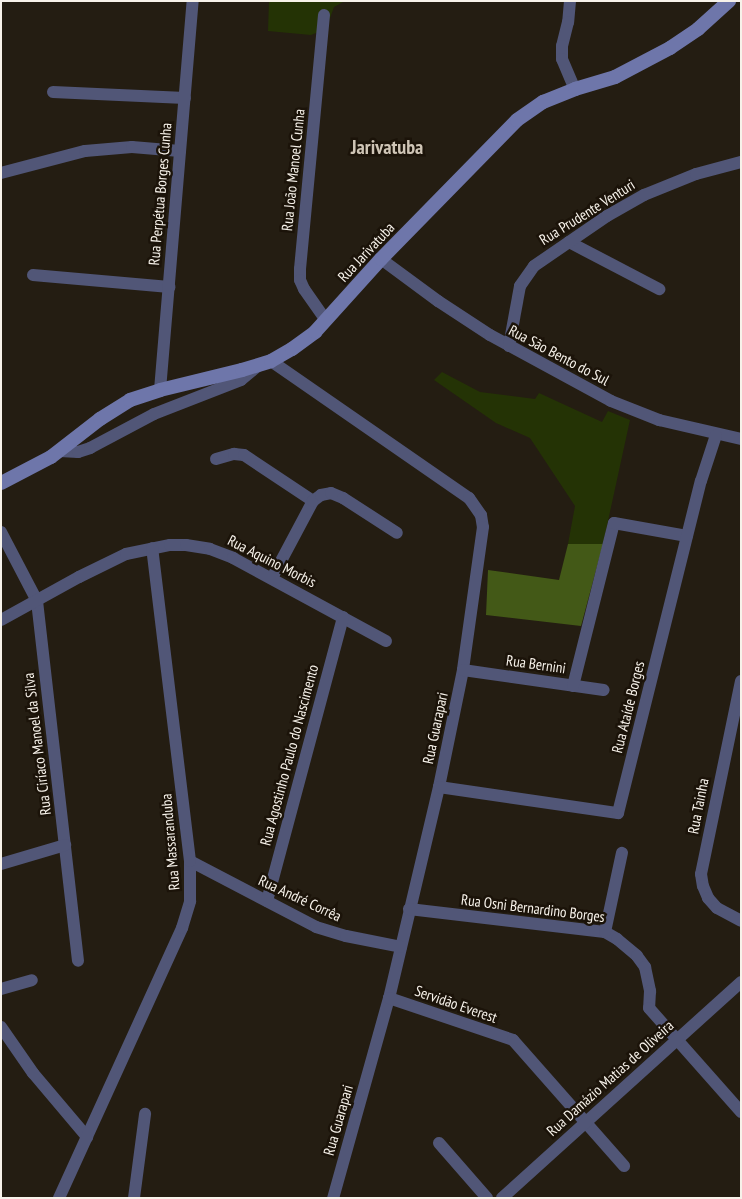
<!DOCTYPE html>
<html>
<head>
<meta charset="utf-8">
<style>
  body { margin:0 }
  #map { position:relative; width:742px; height:1199px; overflow:hidden; background:#241d12; font-family:"PT Sans Narrow",sans-serif }
  div>[style] { position:absolute }
  .green>* { inset:0; background:#243305 }
  .forest>* { inset:0; background:#435917 }
  .minor>* { height:12px; margin:-6px; padding:0 6px; transform-origin:6px; border-radius:6px; background:#515677 }
  .secondary>* { height:14px; margin:-7px; padding:0 7px; transform-origin:7px; border-radius:7px; background:#6e76aa }
  span { translate:-50% -50%; white-space:nowrap; text-align:center; line-height:1.15; -webkit-text-stroke:5px #1b1309; paint-order:stroke }
  .street-label { font-size:15px; color:#f7f2ea }
  .district-label { font-size:20px; color:#cfc5b6; font-weight:700 }
  .frame { position:absolute; inset:0; border:2px solid #f7f2ea; pointer-events:none }
</style>
</head>
<body>
<div id="map">
  <div class="green">
    <i style="clip-path:polygon(269px 1px,274px 2px,345px 1px,334px 7px,326px 29px,311px 35px,268px 31px)"></i>
    <i style="clip-path:polygon(442px 372px,480px 392px,535px 399px,539px 393px,602px 422px,608px 411px,630px 420px,603px 544px,568px 544px,575px 506px,530px 438px,496px 423px,434px 380px)"></i>
  </div>
  <div class="forest">
    <i style="clip-path:polygon(568px 544px,603px 544px,581px 626px,486px 615px,488px 570px,559px 580px)"></i>
  </div>
  <div class="minor">
    <i style="left:570px;top:1px;width:21px;rotate:95deg"></i>
    <i style="left:568px;top:22px;width:25px;rotate:104deg"></i>
    <i style="left:562px;top:46px;width:13px;rotate:90deg"></i>
    <i style="left:562px;top:59px;width:33px;rotate:67deg"></i>
    <i style="left:324px;top:15px;width:255px;rotate:95.4deg"></i>
    <i style="left:300px;top:269px;width:11px;rotate:90deg"></i>
    <i style="left:300px;top:280px;width:10px;rotate:66deg"></i>
    <i style="left:304px;top:289px;width:38px;rotate:55deg"></i>
    <i style="left:53px;top:92px;width:132px;rotate:2.6deg"></i>
    <i style="left:1px;top:173px;width:87px;rotate:-14.7deg"></i>
    <i style="left:85px;top:151px;width:47px;rotate:-4.9deg"></i>
    <i style="left:132px;top:147px;width:48px;rotate:4.8deg"></i>
    <i style="left:569px;top:242px;width:102px;rotate:27.6deg"></i>
    <i style="left:381px;top:259px;width:71px;rotate:36.4deg"></i>
    <i style="left:438px;top:301px;width:62px;rotate:33.2deg"></i>
    <i style="left:490px;top:335px;width:138px;rotate:28.6deg"></i>
    <i style="left:611px;top:401px;width:52px;rotate:21.6deg"></i>
    <i style="left:659px;top:420px;width:84px;rotate:13deg"></i>
    <i style="left:33px;top:275px;width:137px;rotate:5deg"></i>
    <i style="left:509px;top:346px;width:61px;rotate:-79.6deg"></i>
    <i style="left:520px;top:286px;width:24px;rotate:-55deg"></i>
    <i style="left:534px;top:266px;width:88px;rotate:-34.4deg"></i>
    <i style="left:607px;top:216px;width:43px;rotate:-29.6deg"></i>
    <i style="left:644px;top:195px;width:56px;rotate:-22deg"></i>
    <i style="left:696px;top:174px;width:47px;rotate:-14.9deg"></i>
    <i style="left:271px;top:361px;width:241px;rotate:34.7deg"></i>
    <i style="left:469px;top:498px;width:21px;rotate:55deg"></i>
    <i style="left:481px;top:515px;width:12px;rotate:81deg"></i>
    <i style="left:483px;top:527px;width:144px;rotate:98deg"></i>
    <i style="left:463px;top:670px;width:119px;rotate:101.6deg"></i>
    <i style="left:439px;top:787px;width:217px;rotate:103.3deg"></i>
    <i style="left:389px;top:998px;width:208px;rotate:105.6deg"></i>
    <i style="left:160px;top:390px;width:390px;rotate:-85.2deg"></i>
    <i style="left:60px;top:451px;width:18px;rotate:3deg"></i>
    <i style="left:78px;top:452px;width:13px;rotate:-18deg"></i>
    <i style="left:90px;top:448px;width:72px;rotate:-28deg"></i>
    <i style="left:154px;top:414px;width:93px;rotate:-21.3deg"></i>
    <i style="left:241px;top:380px;width:23px;rotate:-40deg"></i>
    <i style="left:216px;top:459px;width:19px;rotate:-16deg"></i>
    <i style="left:234px;top:454px;width:10px;rotate:6deg"></i>
    <i style="left:244px;top:455px;width:83px;rotate:33.7deg"></i>
    <i style="left:1px;top:532px;width:78px;rotate:62.4deg"></i>
    <i style="left:37px;top:601px;width:362px;rotate:83.5deg"></i>
    <i style="left:272px;top:578px;width:87px;rotate:-62deg"></i>
    <i style="left:313px;top:501px;width:10px;rotate:-37deg"></i>
    <i style="left:321px;top:495px;width:10px;rotate:-11deg"></i>
    <i style="left:331px;top:493px;width:13px;rotate:23deg"></i>
    <i style="left:343px;top:498px;width:64px;rotate:32.9deg"></i>
    <i style="left:1px;top:620px;width:89px;rotate:-28.9deg"></i>
    <i style="left:79px;top:577px;width:52px;rotate:-26.1deg"></i>
    <i style="left:126px;top:554px;width:45px;rotate:-11.6deg"></i>
    <i style="left:170px;top:545px;width:16px"></i>
    <i style="left:186px;top:545px;width:24px;rotate:9deg"></i>
    <i style="left:210px;top:549px;width:25px;rotate:21deg"></i>
    <i style="left:233px;top:558px;width:174px;rotate:28.5deg"></i>
    <i style="left:463px;top:670px;width:142px;rotate:8.1deg"></i>
    <i style="left:741px;top:681px;width:197px;rotate:101.7deg"></i>
    <i style="left:701px;top:874px;width:12px;rotate:81deg"></i>
    <i style="left:703px;top:886px;width:13px;rotate:67deg"></i>
    <i style="left:708px;top:898px;width:13px;rotate:48deg"></i>
    <i style="left:717px;top:908px;width:27px;rotate:28deg"></i>
    <i style="left:573px;top:686px;width:168px;rotate:-75.9deg"></i>
    <i style="left:614px;top:523px;width:74px;rotate:10.1deg"></i>
    <i style="left:439px;top:787px;width:181px;rotate:8.3deg"></i>
    <i style="left:618px;top:813px;width:342px;rotate:-76deg"></i>
    <i style="left:701px;top:481px;width:48px;rotate:-71.9deg"></i>
    <i style="left:190px;top:861px;width:142px;rotate:27.6deg"></i>
    <i style="left:316px;top:927px;width:31px;rotate:17deg"></i>
    <i style="left:346px;top:936px;width:56px;rotate:11.3deg"></i>
    <i style="left:1px;top:864px;width:67px;rotate:-16.5deg"></i>
    <i style="left:267px;top:901px;width:294px;rotate:-75deg"></i>
    <i style="left:409px;top:909px;width:197px;rotate:6.7deg"></i>
    <i style="left:605px;top:932px;width:14px;rotate:30deg"></i>
    <i style="left:617px;top:939px;width:26px;rotate:40deg"></i>
    <i style="left:637px;top:956px;width:14px;rotate:54deg"></i>
    <i style="left:645px;top:967px;width:25px;rotate:78deg"></i>
    <i style="left:650px;top:991px;width:17px;rotate:93deg"></i>
    <i style="left:649px;top:1008px;width:139px;rotate:48.5deg"></i>
    <i style="left:605px;top:932px;width:81px;rotate:-77.9deg"></i>
    <i style="left:1px;top:989px;width:32px;rotate:-16deg"></i>
    <i style="left:389px;top:998px;width:131px;rotate:18.7deg"></i>
    <i style="left:513px;top:1040px;width:168px;rotate:48.6deg"></i>
    <i style="left:1px;top:1027px;width:56px;rotate:55.2deg"></i>
    <i style="left:33px;top:1073px;width:84px;rotate:49.8deg"></i>
    <i style="left:439px;top:1143px;width:73px;rotate:48.9deg"></i>
    <i style="left:59px;top:1198px;width:297px;rotate:-65.5deg"></i>
    <i style="left:182px;top:928px;width:28px;rotate:-73deg"></i>
    <i style="left:190px;top:901px;width:40px;rotate:-90deg"></i>
    <i style="left:190px;top:861px;width:315px;rotate:-96.9deg"></i>
    <i style="left:134px;top:1198px;width:85px;rotate:-82.5deg"></i>
    <i style="left:502px;top:1198px;width:322px;rotate:-42.1deg"></i>
  </div>
  <div class="secondary">
    <i style="left:1px;top:483px;width:56px;rotate:-27.5deg"></i>
    <i style="left:51px;top:457px;width:62px;rotate:-37.8deg"></i>
    <i style="left:100px;top:419px;width:36px;rotate:-32deg"></i>
    <i style="left:130px;top:400px;width:32px;rotate:-18deg"></i>
    <i style="left:160px;top:390px;width:84px;rotate:-13.7deg"></i>
    <i style="left:242px;top:370px;width:30px;rotate:-17deg"></i>
    <i style="left:271px;top:361px;width:24px;rotate:-30deg"></i>
    <i style="left:292px;top:349px;width:29px;rotate:-36deg"></i>
    <i style="left:315px;top:332px;width:98px;rotate:-47.9deg"></i>
    <i style="left:381px;top:259px;width:194px;rotate:-45.6deg"></i>
    <i style="left:517px;top:120px;width:32px;rotate:-35deg"></i>
    <i style="left:543px;top:102px;width:35px;rotate:-22deg"></i>
    <i style="left:575px;top:89px;width:42px;rotate:-16.7deg"></i>
    <i style="left:615px;top:77px;width:62px;rotate:-27.8deg"></i>
    <i style="left:670px;top:48px;width:34px;rotate:-34deg"></i>
    <i style="left:698px;top:29px;width:42px;rotate:-42.1deg"></i>
  </div>
  <div class="street-label">
    <span style="left:293px;top:170px;rotate:-84deg">Rua João Manoel Cunha</span>
    <span style="left:160px;top:194px;rotate:-85deg">Rua Perpétua Borges Cunha</span>
    <span style="left:587px;top:212px;rotate:-32deg">Rua Prudente Venturi</span>
    <span style="left:366px;top:252px;rotate:-47deg">Rua Jarivatuba</span>
    <span style="left:559px;top:355px;rotate:28deg">Rua São Bento do Sul</span>
    <span style="left:272px;top:561px;rotate:27deg">Rua Aquino Morbis</span>
    <span style="left:536px;top:664px;rotate:8deg">Rua Bernini</span>
    <span style="left:628px;top:707px;rotate:-76deg">Rua Ataíde Borges</span>
    <span style="left:435px;top:728px;rotate:-78deg">Rua Guarapari</span>
    <span style="left:37px;top:744px;rotate:-97deg">Rua Ciríaco Manoel da Silva</span>
    <span style="left:289px;top:755px;rotate:-75deg">Rua Agostinho Paulo do Nascimento</span>
    <span style="left:698px;top:806px;rotate:-79deg">Rua Tainha</span>
    <span style="left:170px;top:842px;rotate:-95deg">Rua Massaranduba</span>
    <span style="left:300px;top:898px;rotate:25deg">Rua André Corrêa</span>
    <span style="left:533px;top:908px;rotate:7deg">Rua Osni Bernardino Borges</span>
    <span style="left:456px;top:1004px;rotate:19deg">Servidão Everest</span>
    <span style="left:610px;top:1078px;rotate:-42deg">Rua Damázio Matias de Oliveira</span>
    <span style="left:338px;top:1120px;rotate:-74deg">Rua Guarapari</span>
  </div>
  <div class="district-label">
    <span style="left:387px;top:147px">Jarivatuba</span>
  </div>
  <div class="frame"></div>
</div>
</body>
</html>
